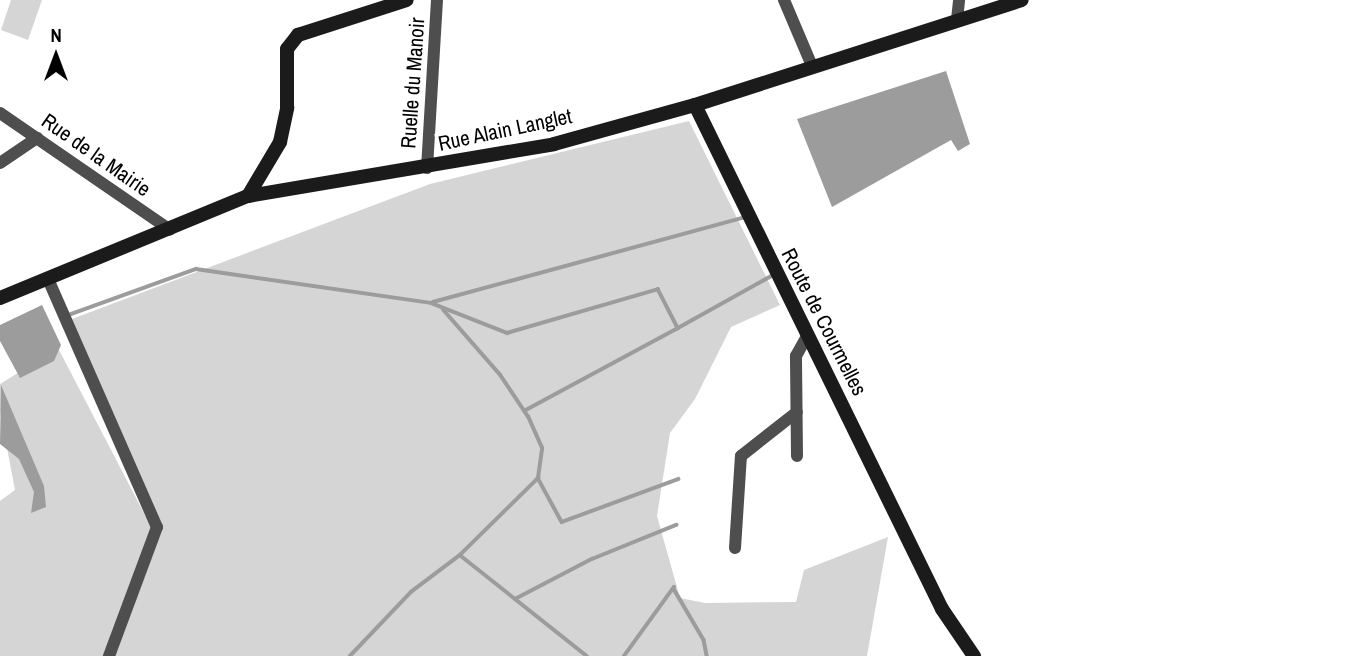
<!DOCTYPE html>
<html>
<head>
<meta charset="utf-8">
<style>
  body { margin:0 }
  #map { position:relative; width:1356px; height:656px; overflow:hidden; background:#fff; font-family:"Archivo Narrow",sans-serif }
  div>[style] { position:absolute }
  .green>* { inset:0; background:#d5d5d5 }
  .water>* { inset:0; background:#9c9c9c }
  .stream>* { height:3.5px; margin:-1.75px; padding:0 1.75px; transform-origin:1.75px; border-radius:1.75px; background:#9c9c9c }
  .street>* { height:12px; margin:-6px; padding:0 6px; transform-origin:6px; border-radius:6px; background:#4e4e4e }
  .secondary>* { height:14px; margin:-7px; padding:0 7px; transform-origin:7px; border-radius:7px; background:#1b1b1b }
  span { translate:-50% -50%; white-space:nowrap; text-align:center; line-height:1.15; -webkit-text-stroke:7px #fff; paint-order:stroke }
  .street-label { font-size:21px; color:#000 }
  .north { position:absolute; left:21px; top:21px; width:70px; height:70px; -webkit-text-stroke:5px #fff; paint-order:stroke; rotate:0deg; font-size:19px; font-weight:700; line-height:28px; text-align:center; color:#000 }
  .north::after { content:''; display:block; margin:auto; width:24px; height:32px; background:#000; clip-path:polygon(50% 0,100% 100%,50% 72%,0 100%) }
</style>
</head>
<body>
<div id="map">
  <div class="green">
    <i style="clip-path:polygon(11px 0,42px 0,28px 40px,1px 30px)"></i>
    <i style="clip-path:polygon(689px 121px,780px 305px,731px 327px,695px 399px,670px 433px,657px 516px,680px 598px,705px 603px,796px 602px,804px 570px,888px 537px,867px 656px,0 656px,0 501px,15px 490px,0 411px,0 384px,58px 348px,147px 519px,72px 319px,430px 184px)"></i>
  </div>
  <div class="water">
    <i style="clip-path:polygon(946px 71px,970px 144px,958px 151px,951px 140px,832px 207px,797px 119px)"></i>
    <i style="clip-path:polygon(42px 305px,61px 345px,54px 361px,20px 378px,0 341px,0 325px)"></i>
    <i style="clip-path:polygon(1px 385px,44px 486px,46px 507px,31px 513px,34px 492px,19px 459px,0 444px)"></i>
  </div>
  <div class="stream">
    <i style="left:433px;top:302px;width:324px;rotate:-15.2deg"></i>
    <i style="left:66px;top:316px;width:138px;rotate:-19.9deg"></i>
    <i style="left:196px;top:269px;width:237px;rotate:8.2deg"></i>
    <i style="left:431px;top:303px;width:82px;rotate:21.5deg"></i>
    <i style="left:507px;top:333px;width:157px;rotate:-16.2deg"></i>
    <i style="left:658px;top:289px;width:44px;rotate:62.9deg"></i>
    <i style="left:678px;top:328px;width:111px;rotate:-29.1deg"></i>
    <i style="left:524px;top:411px;width:175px;rotate:-28.3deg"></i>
    <i style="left:538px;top:478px;width:50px;rotate:61.4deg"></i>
    <i style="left:562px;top:522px;width:124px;rotate:-20.3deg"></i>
    <i style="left:460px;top:555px;width:162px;rotate:38.5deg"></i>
    <i style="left:674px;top:589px;width:59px;rotate:59.5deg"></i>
    <i style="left:704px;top:640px;width:16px;rotate:79deg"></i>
    <i style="left:515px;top:599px;width:87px;rotate:-27.5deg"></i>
    <i style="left:592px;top:559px;width:91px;rotate:-22deg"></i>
    <i style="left:350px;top:656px;width:88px;rotate:-46.4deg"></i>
    <i style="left:411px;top:592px;width:61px;rotate:-37.1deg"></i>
    <i style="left:460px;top:555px;width:110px;rotate:-44.6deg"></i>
    <i style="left:538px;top:478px;width:30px;rotate:-82deg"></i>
    <i style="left:542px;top:448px;width:34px;rotate:-114deg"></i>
    <i style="left:528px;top:417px;width:50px;rotate:-123.7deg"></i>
    <i style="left:500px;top:375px;width:86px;rotate:-131.2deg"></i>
    <i style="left:624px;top:656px;width:85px;rotate:-54.1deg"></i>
  </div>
  <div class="street">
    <i style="left:784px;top:0;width:72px;rotate:67deg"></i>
    <i style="left:957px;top:20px;width:20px;rotate:-84deg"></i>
    <i style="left:0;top:113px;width:206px;rotate:34.5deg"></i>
    <i style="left:0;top:163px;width:45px;rotate:-34deg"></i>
    <i style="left:427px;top:168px;width:168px;rotate:-86.6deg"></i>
    <i style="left:48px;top:279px;width:271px;rotate:66.3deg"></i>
    <i style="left:157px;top:527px;width:138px;rotate:110.4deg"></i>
    <i style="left:797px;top:456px;width:100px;rotate:-90.6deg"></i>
    <i style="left:796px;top:356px;width:25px;rotate:-61deg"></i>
    <i style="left:735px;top:548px;width:92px;rotate:-86.3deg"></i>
    <i style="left:741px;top:456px;width:71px;rotate:-38.2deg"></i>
  </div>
  <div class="secondary">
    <i style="left:695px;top:105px;width:561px;rotate:63.89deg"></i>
    <i style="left:942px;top:609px;width:57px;rotate:55.8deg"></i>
    <i style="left:248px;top:196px;width:63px;rotate:-59.3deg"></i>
    <i style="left:280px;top:142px;width:35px;rotate:-78deg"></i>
    <i style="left:287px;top:108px;width:59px;rotate:-90deg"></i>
    <i style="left:287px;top:49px;width:18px;rotate:-52deg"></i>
    <i style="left:298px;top:35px;width:114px;rotate:-17.8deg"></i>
    <i style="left:0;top:298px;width:268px;rotate:-22.4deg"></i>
    <i style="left:248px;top:196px;width:310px;rotate:-9.6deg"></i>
    <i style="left:554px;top:144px;width:146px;rotate:-15.5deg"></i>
    <i style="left:695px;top:105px;width:343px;rotate:-17.8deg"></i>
  </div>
  <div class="street-label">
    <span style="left:413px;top:83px;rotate:-86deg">Ruelle du Manoir</span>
    <span style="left:505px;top:130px;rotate:-12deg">Rue Alain Langlet</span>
    <span style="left:96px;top:155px;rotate:35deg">Rue de la Mairie</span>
    <span style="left:824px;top:322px;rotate:63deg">Route de Courmelles</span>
  </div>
  <div class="north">N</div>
</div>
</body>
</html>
